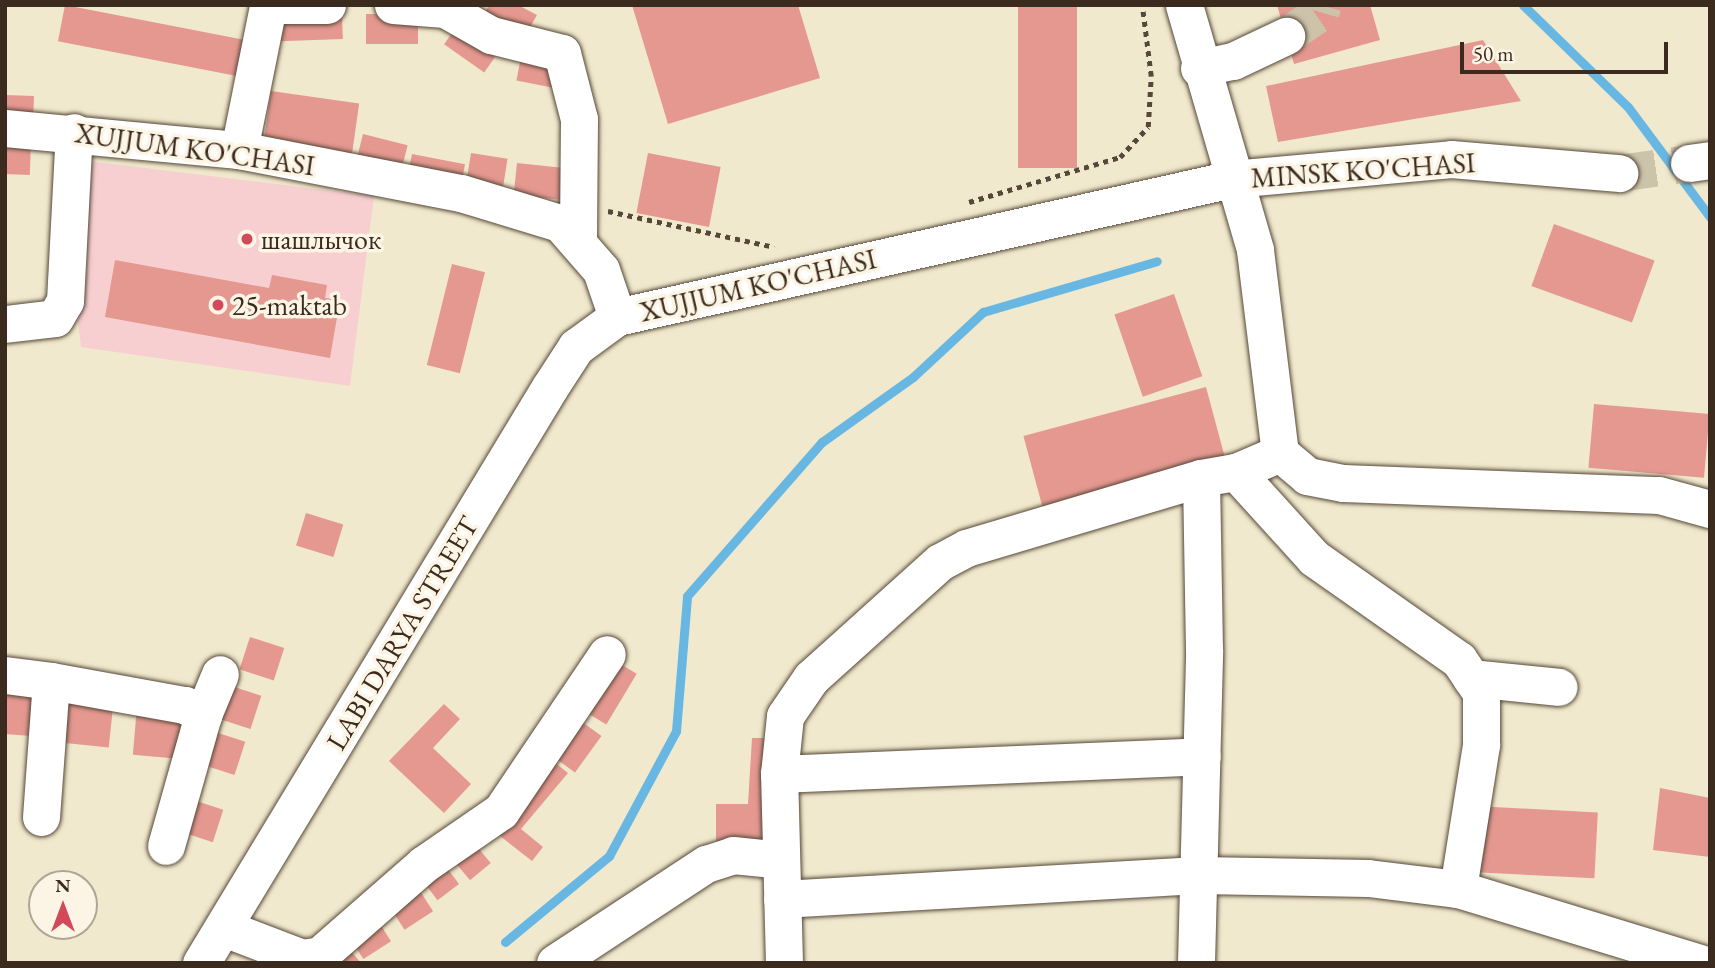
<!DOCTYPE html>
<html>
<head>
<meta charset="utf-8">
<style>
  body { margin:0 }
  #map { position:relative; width:1715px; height:968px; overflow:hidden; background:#f0e9cd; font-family:"EB Garamond",serif }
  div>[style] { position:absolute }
  .built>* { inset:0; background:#f7cfd1 }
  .stream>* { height:9px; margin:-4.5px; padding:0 4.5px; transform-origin:4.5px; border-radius:4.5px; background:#68b7e2 }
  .building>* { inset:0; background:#e59890; transform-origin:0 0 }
  .minor-tunnel>* { height:37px; margin-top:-18.5px; transform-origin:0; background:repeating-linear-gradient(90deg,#ccc3aa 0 37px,transparent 0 55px) }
  .path>* { height:4.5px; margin-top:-2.25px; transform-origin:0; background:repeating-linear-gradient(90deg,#564738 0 5px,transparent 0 10px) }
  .roads { filter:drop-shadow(0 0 2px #564738) drop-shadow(0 0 2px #564738) }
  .minor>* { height:37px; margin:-18.5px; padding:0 18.5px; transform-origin:18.5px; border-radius:18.5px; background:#fff }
  .dots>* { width:19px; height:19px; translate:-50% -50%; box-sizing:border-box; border:4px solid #fcf5e5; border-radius:50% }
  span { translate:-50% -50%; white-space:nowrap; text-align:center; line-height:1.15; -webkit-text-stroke:7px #fcf5e5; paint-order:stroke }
  .street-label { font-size:28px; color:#3b2a1e }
  .poi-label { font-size:28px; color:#3b2a1e }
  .left { translate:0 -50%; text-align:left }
  .frame { position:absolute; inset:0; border:7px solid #3b2a1e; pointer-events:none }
  .north { position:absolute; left:28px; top:870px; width:70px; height:70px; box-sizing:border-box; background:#fcf5e5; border:2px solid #afa495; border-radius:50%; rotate:0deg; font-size:19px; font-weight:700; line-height:28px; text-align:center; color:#3b2a1e }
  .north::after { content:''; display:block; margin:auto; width:24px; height:32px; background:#d1495b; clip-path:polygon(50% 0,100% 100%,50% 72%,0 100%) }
  .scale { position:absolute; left:1460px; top:42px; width:208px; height:32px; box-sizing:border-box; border:4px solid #3b2a1e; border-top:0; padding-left:9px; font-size:21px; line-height:24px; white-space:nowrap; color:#3b2a1e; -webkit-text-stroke:5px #fcf5e5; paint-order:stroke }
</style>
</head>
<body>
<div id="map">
  <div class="built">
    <i style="clip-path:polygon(88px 161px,374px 196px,350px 386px,81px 347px,71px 263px)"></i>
  </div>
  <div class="stream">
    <i style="left:1523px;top:5px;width:146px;rotate:44.2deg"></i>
    <i style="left:1628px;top:107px;width:137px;rotate:53.3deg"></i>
    <i style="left:505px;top:942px;width:135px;rotate:-39.6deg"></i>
    <i style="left:609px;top:856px;width:142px;rotate:-61.8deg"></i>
    <i style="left:676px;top:731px;width:135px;rotate:-85.3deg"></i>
    <i style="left:687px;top:596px;width:205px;rotate:-48.8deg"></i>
    <i style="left:822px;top:442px;width:112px;rotate:-35.5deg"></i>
    <i style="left:913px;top:377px;width:96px;rotate:-42.9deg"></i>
    <i style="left:983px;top:312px;width:181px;rotate:-16.3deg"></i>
  </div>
  <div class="building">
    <i style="left:65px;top:5px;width:190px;height:37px;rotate:11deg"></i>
    <i style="clip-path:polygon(489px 5px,518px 5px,537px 15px,523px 40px,482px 18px)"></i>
    <i style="clip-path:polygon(632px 5px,798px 5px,820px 78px,668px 124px)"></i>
    <i style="left:1018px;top:5px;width:59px;height:163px"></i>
    <i style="clip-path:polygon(1277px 5px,1370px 5px,1380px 40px,1294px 64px)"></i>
    <i style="left:342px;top:14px;width:25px;height:63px;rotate:88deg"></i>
    <i style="left:366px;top:14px;width:52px;height:30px"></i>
    <i style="left:459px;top:23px;width:49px;height:26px;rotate:35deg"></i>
    <i style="clip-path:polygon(1483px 40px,1521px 101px,1278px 142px,1266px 86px)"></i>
    <i style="left:521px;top:57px;width:36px;height:24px;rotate:11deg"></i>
    <i style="left:271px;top:91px;width:89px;height:60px;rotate:8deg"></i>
    <i style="left:5px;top:95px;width:29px;height:30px;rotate:2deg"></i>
    <i style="left:363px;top:134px;width:46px;height:30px;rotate:14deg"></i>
    <i style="left:5px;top:140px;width:26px;height:34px;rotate:2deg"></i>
    <i style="left:471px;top:153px;width:37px;height:35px;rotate:9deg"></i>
    <i style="left:648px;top:153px;width:74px;height:61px;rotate:11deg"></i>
    <i style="left:412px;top:154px;width:54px;height:25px;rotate:11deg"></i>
    <i style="left:517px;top:163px;width:54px;height:32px;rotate:6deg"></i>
    <i style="left:1554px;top:224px;width:107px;height:66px;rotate:20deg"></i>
    <i style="clip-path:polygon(115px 260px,269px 288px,272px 275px,327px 285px,325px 298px,340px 300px,330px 358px,105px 317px)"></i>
    <i style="left:452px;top:264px;width:34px;height:104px;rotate:14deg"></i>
    <i style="left:1174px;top:294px;width:87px;height:63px;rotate:71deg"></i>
    <i style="left:1206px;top:387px;width:79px;height:189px;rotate:75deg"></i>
    <i style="left:1594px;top:404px;width:116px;height:64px;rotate:5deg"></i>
    <i style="left:306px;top:513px;width:39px;height:34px;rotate:17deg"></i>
    <i style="left:250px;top:637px;width:36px;height:34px;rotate:18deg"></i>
    <i style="left:617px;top:662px;width:23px;height:59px;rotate:31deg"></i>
    <i style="left:228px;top:685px;width:35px;height:35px;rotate:18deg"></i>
    <i style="clip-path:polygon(5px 686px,36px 689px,31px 736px,5px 734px)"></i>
    <i style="left:68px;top:695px;width:46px;height:48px;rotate:6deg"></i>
    <i style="clip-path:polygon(444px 704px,460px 719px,433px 748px,471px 784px,444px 813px,389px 761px)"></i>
    <i style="left:137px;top:707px;width:45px;height:48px;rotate:5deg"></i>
    <i style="left:578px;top:719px;width:29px;height:45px;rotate:36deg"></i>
    <i style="left:212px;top:731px;width:35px;height:35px;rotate:18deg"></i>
    <i style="clip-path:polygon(752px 738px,775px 738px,771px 845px,716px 843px,716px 804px,748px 804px)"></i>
    <i style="clip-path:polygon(553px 761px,568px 773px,521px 829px,543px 847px,532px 861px,495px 832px)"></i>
    <i style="clip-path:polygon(1660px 788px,1710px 798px,1710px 857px,1653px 850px)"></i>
    <i style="left:190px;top:799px;width:35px;height:34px;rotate:18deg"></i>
    <i style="left:1475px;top:806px;width:123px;height:66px;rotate:3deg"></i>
    <i style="left:474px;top:843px;width:26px;height:27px;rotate:50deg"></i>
    <i style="left:447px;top:868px;width:20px;height:27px;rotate:53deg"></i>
    <i style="left:420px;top:891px;width:24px;height:34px;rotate:57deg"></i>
    <i style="left:378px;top:921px;width:24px;height:33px;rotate:57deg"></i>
    <i style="clip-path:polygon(350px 950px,361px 963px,334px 963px)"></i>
  </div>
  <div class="minor-tunnel">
    <i style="left:1286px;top:36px;width:42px;rotate:-34.4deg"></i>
    <i style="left:1321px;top:12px;width:7px;rotate:-74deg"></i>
    <i style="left:1619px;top:173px;width:71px;rotate:-8.1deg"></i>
  </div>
  <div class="path">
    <i style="left:969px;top:202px;width:158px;rotate:-16.6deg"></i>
    <i style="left:1120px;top:157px;width:41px;rotate:-47deg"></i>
    <i style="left:1148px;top:127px;width:51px;rotate:-86.6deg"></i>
    <i style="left:1151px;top:76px;width:72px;rotate:-97.2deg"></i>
    <i style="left:608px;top:211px;width:170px;rotate:12.2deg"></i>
  </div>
  <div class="roads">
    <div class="minor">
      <i style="left:268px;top:5px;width:59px"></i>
      <i style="left:393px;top:5px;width:52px;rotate:4.4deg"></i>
      <i style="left:445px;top:9px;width:53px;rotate:29.5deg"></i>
      <i style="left:491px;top:35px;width:73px;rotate:14.2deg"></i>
      <i style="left:562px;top:53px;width:68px;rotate:75.6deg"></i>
      <i style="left:579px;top:119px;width:122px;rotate:90.5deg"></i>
      <i style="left:1184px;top:5px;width:255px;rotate:73.8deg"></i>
      <i style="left:1255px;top:250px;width:205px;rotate:83deg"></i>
      <i style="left:1280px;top:453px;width:35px;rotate:40deg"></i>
      <i style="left:1307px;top:476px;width:37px;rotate:11deg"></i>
      <i style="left:1343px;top:483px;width:316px;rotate:2.2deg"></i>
      <i style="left:1659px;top:495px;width:53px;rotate:15.4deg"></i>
      <i style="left:1199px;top:68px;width:35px;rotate:-12deg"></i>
      <i style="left:1233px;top:61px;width:59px;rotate:-25.3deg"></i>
      <i style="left:5px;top:128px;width:235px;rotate:5.4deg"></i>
      <i style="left:239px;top:150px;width:226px;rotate:11deg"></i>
      <i style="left:461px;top:193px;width:103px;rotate:16.9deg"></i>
      <i style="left:560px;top:223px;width:62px;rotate:48.9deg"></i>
      <i style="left:601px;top:270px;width:50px;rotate:71.2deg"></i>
      <i style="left:239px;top:150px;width:147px;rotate:-78.6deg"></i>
      <i style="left:1689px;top:163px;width:21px;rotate:-8deg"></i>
      <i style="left:5px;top:324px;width:50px;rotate:-6.8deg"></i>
      <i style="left:55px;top:318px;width:20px;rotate:-60deg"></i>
      <i style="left:65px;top:301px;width:169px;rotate:-87deg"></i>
      <i style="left:1236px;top:472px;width:116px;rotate:47.8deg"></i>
      <i style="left:1314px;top:558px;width:177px;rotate:35.1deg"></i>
      <i style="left:1459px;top:660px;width:40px;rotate:56deg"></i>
      <i style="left:1481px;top:693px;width:52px;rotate:90deg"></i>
      <i style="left:1481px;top:745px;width:146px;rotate:99.1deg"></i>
      <i style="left:5px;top:675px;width:46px;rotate:7.4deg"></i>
      <i style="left:1471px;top:678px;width:88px;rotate:5.8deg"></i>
      <i style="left:203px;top:715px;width:44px;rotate:-67.5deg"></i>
      <i style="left:779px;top:774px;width:423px;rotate:-2.4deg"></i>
      <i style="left:41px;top:817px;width:136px;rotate:-85.8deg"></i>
      <i style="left:51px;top:681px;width:136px;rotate:10.2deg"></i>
      <i style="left:185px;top:705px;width:21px;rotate:29deg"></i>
      <i style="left:203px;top:715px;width:136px;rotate:105.8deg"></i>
      <i style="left:782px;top:899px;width:416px;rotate:-3.3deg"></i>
      <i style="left:1197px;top:875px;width:171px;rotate:1deg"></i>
      <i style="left:1368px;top:878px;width:91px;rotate:7deg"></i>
      <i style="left:1458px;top:889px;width:253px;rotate:17deg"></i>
      <i style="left:224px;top:928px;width:84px;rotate:21deg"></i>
      <i style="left:302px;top:958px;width:18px;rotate:-9deg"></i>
      <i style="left:320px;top:955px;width:138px;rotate:-41.2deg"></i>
      <i style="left:424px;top:864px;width:93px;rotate:-34.5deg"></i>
      <i style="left:501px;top:811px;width:189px;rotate:-56deg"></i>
      <i style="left:201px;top:963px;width:673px;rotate:-58.79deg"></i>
      <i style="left:550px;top:387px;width:48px;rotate:-57deg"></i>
      <i style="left:576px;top:347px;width:51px;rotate:-36.2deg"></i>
      <i style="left:617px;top:317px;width:630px;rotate:-12.65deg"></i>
      <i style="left:1232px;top:179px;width:220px;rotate:-5.2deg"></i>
      <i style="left:1451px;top:159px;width:169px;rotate:4.8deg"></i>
      <i style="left:555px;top:963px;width:181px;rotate:-33.3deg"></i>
      <i style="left:706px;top:864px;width:28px;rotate:-18deg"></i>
      <i style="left:733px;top:855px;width:48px;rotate:5.9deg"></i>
      <i style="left:784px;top:963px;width:189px;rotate:-91.5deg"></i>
      <i style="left:779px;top:774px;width:58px;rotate:-84.1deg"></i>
      <i style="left:785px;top:716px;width:46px;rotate:-55.6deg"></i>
      <i style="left:811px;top:678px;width:173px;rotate:-42deg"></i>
      <i style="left:940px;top:562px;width:30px;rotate:-28deg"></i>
      <i style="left:966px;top:548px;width:245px;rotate:-16.6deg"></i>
      <i style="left:1201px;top:478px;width:36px;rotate:-10deg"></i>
      <i style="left:1236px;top:472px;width:48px;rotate:-23.4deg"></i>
      <i style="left:1196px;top:963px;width:313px;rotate:-88.5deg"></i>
      <i style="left:1204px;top:650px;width:172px;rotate:-91deg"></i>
    </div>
  </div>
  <div class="dots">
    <i style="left:247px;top:239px;background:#d1495b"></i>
    <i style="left:218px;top:305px;background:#d1495b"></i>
  </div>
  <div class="street-label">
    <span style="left:195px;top:149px;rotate:8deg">XUJJUM KO'CHASI</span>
    <span style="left:1363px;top:170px;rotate:-4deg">MINSK KO'CHASI</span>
    <span style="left:758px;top:285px;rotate:-13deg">XUJJUM KO'CHASI</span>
    <span style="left:402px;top:633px;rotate:-59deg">LABI DARYA STREET</span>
  </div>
  <div class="poi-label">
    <span class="left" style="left:261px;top:239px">шашлычок</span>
    <span class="left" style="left:232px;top:305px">25-maktab</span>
  </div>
  <div class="frame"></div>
  <div class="north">N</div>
  <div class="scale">50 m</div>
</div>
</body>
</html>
